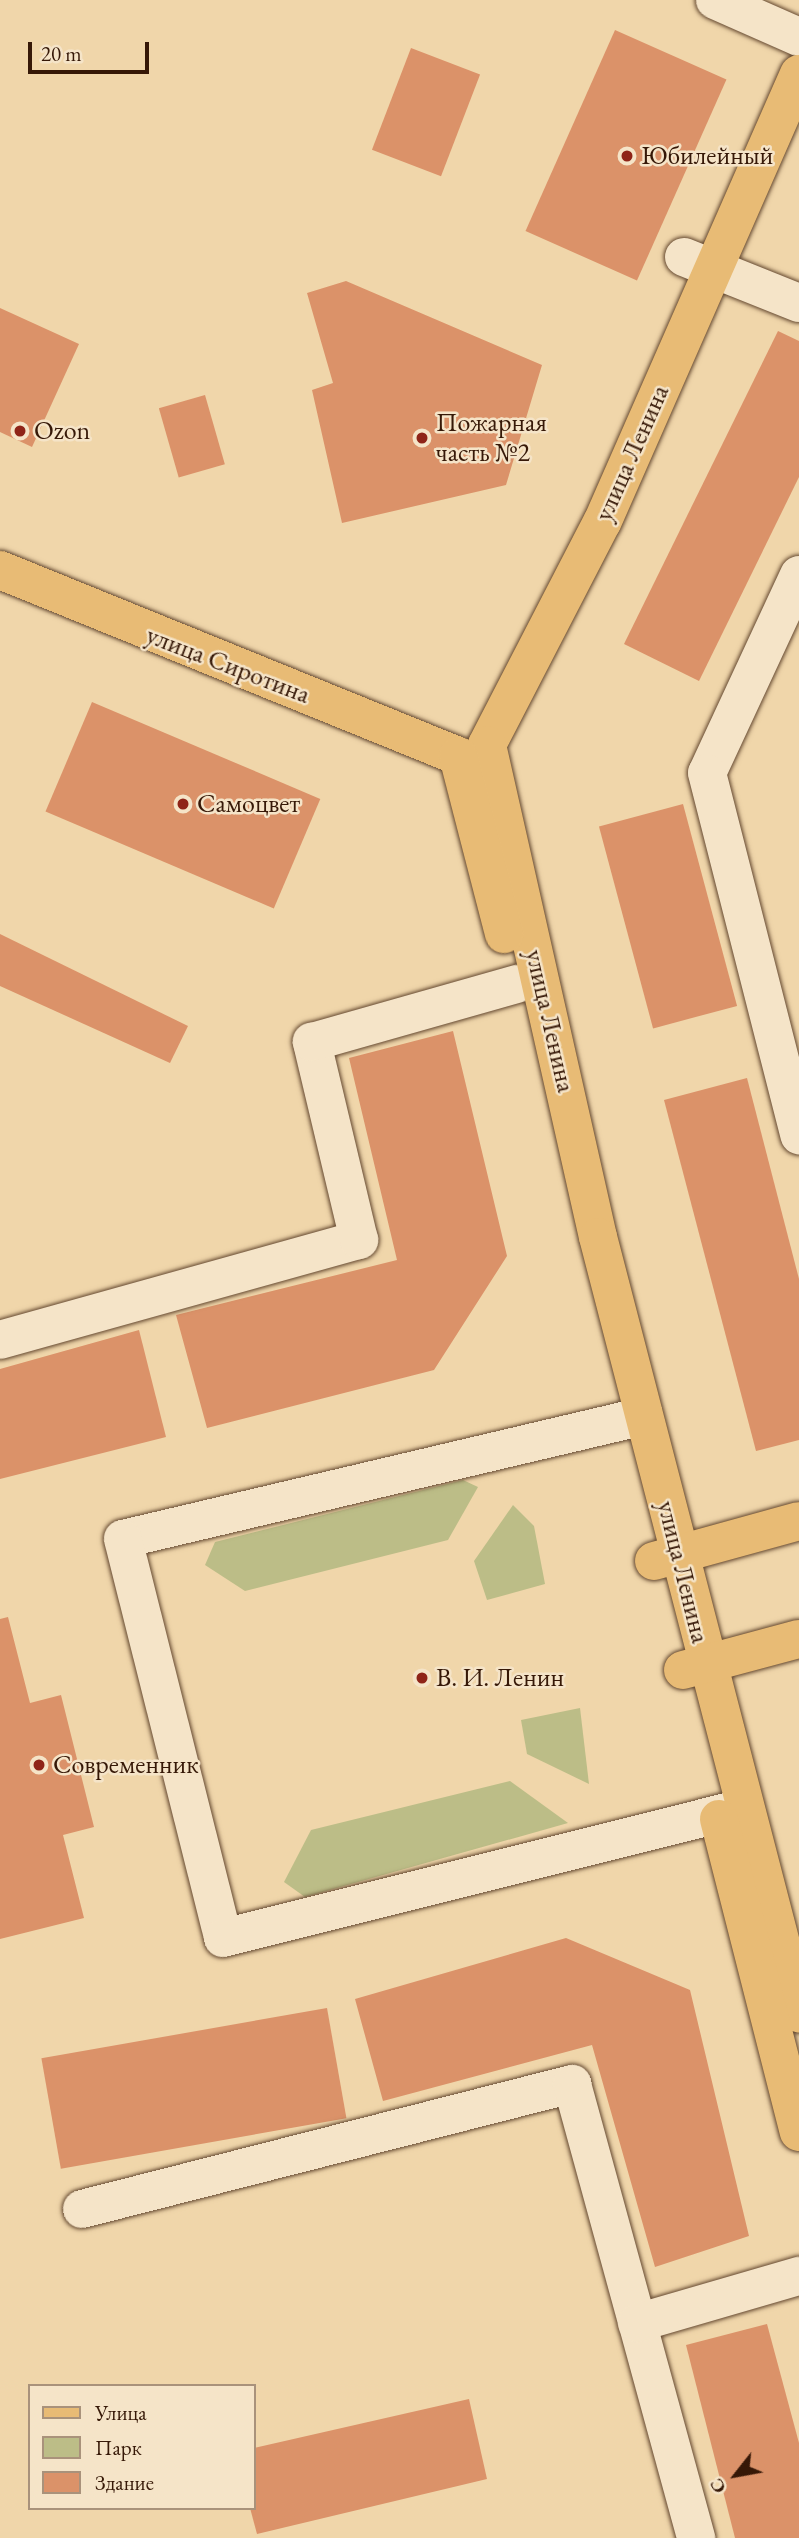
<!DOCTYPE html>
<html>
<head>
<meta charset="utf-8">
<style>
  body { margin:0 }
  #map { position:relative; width:799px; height:2538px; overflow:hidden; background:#f0d6aa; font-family:"EB Garamond",serif }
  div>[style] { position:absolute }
  .green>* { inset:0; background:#bcbd87 }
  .building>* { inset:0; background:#db9269; transform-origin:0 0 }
  .roads { filter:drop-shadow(0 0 2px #644830) drop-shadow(0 0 2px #644830) }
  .minor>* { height:38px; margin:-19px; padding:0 19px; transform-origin:19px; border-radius:19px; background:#f5e4c8 }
  .major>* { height:38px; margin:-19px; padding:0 19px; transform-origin:19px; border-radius:19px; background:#e8bb75 }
  .dots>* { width:19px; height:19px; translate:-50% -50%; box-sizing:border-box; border:4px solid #f5e4c8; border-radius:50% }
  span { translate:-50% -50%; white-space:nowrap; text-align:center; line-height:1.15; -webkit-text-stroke:5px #f5e4c8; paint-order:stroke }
  .poi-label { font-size:26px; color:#361807 }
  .left { translate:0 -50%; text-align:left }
  .street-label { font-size:26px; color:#361807 }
  .legend { position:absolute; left:28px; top:2384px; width:228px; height:126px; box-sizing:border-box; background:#f5e4c8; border:2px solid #a9927b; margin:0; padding:9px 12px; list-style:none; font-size:21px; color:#361807 }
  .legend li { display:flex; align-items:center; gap:14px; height:35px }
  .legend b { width:35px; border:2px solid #a9927b }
  .north { position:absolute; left:701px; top:2440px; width:70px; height:70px; -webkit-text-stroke:5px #f5e4c8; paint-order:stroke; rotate:239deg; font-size:19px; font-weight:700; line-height:28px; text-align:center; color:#361807 }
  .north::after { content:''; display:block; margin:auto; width:24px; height:32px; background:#361807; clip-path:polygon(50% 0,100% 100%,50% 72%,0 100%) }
  .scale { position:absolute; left:28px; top:42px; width:121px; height:32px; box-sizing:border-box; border:4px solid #361807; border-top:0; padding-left:9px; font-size:21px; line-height:24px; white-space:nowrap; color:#361807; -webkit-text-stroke:5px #f5e4c8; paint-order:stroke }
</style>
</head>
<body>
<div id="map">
  <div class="green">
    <i style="clip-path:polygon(463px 1480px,478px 1487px,448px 1540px,245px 1591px,205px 1565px,215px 1542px)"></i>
    <i style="clip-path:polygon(513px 1505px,534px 1526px,545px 1584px,487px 1600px,474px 1561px)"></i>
    <i style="clip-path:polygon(580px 1708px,589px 1784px,527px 1754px,521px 1720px)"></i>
    <i style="clip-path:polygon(510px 1781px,568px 1823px,305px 1897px,284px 1882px,311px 1830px)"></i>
  </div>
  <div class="building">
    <i style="left:615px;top:30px;width:122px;height:220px;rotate:24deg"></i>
    <i style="left:411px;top:48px;width:74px;height:109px;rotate:21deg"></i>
    <i style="clip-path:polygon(346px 281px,542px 365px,506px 485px,342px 523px,312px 390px,333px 383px,307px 293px)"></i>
    <i style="clip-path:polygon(0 308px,79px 344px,32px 447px,0 432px)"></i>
    <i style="clip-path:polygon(778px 331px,799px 341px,799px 477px,699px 681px,624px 644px)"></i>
    <i style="left:205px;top:395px;width:72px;height:48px;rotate:74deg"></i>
    <i style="left:92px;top:702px;width:248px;height:119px;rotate:23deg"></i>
    <i style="left:683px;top:804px;width:209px;height:87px;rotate:75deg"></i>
    <i style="clip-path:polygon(0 934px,188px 1026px,170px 1063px,0 986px)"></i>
    <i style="clip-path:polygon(453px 1031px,507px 1256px,434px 1370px,207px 1428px,176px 1315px,397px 1260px,349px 1058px)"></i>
    <i style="clip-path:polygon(747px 1078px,799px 1279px,799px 1440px,756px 1451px,664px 1100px)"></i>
    <i style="clip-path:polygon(139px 1330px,166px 1437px,0 1479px,0 1369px)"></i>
    <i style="clip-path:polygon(8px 1617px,30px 1703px,61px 1695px,94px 1827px,63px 1835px,84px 1918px,0 1939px,0 1619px)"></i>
    <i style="clip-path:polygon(566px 1938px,690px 1990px,749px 2236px,655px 2267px,592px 2045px,383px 2101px,355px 1999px)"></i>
    <i style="left:327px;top:2008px;width:112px;height:290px;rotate:80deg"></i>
    <i style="clip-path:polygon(767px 2324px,799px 2443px,799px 2538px,735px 2538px,686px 2345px)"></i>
    <i style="clip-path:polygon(469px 2399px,487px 2479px,257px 2534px,250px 2508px,254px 2448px)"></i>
  </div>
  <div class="roads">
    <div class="minor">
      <i style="left:715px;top:0;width:92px;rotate:23.8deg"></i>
      <i style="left:684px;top:257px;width:124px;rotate:21.8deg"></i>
      <i style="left:799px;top:575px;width:218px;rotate:114.9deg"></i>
      <i style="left:707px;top:773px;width:374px;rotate:75.7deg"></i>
      <i style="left:0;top:1340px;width:373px;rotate:-15.6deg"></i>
      <i style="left:359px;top:1240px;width:204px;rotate:-103.4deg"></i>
      <i style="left:312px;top:1042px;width:213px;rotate:-15.8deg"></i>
      <i style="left:644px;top:1416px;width:535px;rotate:166.72deg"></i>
      <i style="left:123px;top:1539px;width:411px;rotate:75.9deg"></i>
      <i style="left:223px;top:1938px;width:536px;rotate:-14.04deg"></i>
      <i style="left:82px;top:2209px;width:506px;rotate:-14.31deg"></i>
      <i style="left:572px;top:2084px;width:471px;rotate:74.7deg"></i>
      <i style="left:637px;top:2323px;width:169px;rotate:-16.2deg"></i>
    </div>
    <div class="major">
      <i style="left:799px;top:74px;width:489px;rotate:113.7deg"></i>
      <i style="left:602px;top:522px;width:251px;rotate:117.3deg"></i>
      <i style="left:487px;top:745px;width:504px;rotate:77.29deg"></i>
      <i style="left:598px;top:1237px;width:802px;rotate:75.48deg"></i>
      <i style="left:0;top:570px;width:494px;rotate:22.1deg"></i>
      <i style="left:458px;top:756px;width:184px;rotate:75.5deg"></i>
      <i style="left:654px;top:1561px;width:150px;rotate:-15.4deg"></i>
      <i style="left:683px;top:1670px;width:120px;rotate:-15deg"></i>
      <i style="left:719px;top:1819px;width:323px;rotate:75.7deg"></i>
    </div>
  </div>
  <div class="dots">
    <i style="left:627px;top:156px;background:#8f2418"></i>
    <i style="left:20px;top:431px;background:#8f2418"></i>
    <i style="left:422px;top:438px;background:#8f2418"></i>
    <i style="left:183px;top:804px;background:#8f2418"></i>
    <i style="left:422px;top:1678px;background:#8f2418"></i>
    <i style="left:39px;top:1765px;background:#8f2418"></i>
  </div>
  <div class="poi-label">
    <span class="left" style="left:641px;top:156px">Юбилейный</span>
    <span class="left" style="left:436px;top:438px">Пожарная<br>часть №2</span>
    <span class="left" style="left:34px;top:431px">Ozon</span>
    <span class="left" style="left:197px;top:804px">Самоцвет</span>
    <span class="left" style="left:436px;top:1678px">В. И. Ленин</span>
    <span class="left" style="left:53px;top:1765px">Современник</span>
  </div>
  <div class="street-label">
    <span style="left:632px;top:453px;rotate:-66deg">улица Ленина</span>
    <span style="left:228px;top:665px;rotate:21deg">улица Сиротина</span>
    <span style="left:550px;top:1021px;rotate:77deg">улица Ленина</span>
    <span style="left:683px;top:1572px;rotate:76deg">улица Ленина</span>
  </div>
  <ul class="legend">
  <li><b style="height:9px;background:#e8bb75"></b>Улица</li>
  <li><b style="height:19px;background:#bcbd87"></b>Парк</li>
  <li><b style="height:19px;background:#db9269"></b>Здание</li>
  </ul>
  <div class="north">С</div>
  <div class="scale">20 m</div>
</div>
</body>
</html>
